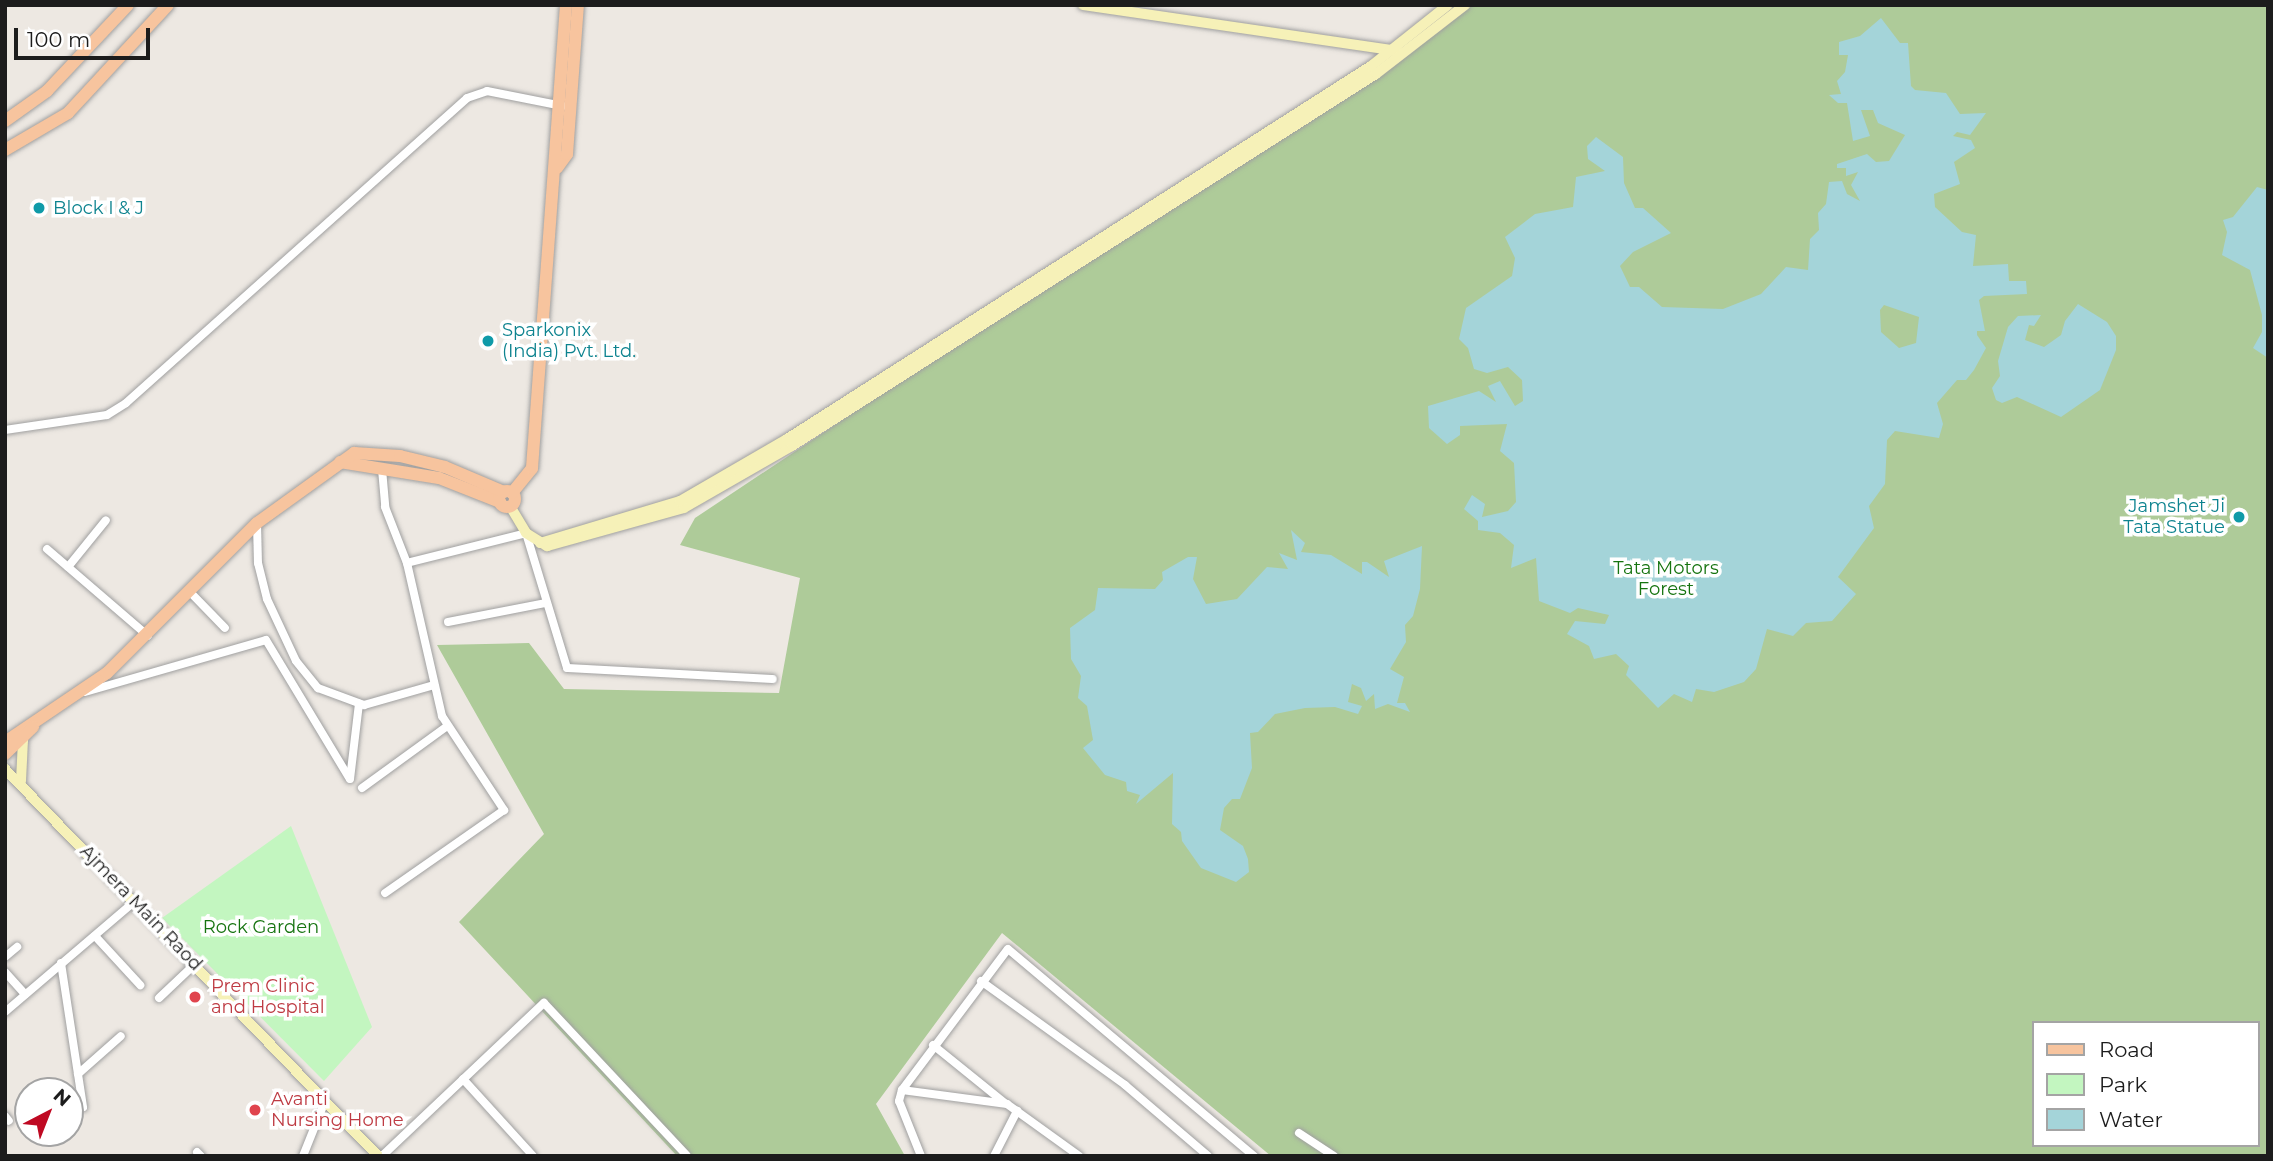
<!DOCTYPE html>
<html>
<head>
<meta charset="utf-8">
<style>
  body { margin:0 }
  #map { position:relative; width:2273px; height:1161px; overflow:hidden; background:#ede8e2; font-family:Montserrat,sans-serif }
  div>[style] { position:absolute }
  .forest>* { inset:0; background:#aecb99 }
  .park>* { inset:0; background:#c3f6c0 }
  .water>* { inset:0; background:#a4d4d9 }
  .roads { filter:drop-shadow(0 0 2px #a0a0a0) drop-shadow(0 0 2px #a0a0a0) }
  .street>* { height:8px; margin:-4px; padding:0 4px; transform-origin:4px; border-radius:4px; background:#fff }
  .secondary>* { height:10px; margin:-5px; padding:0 5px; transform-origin:5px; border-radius:5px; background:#f6f1b8 }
  .primary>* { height:12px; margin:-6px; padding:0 6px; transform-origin:6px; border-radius:6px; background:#f7c49e }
  .primary>.ring { margin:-6px; padding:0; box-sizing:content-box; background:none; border:12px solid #f7c49e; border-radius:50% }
  .dots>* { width:19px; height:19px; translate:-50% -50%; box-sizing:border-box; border:4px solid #fff; border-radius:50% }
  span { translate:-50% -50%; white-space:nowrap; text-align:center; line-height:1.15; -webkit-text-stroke:7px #fff; paint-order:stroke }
  .culture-label { font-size:18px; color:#0d838f }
  .left { translate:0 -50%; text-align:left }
  .right { translate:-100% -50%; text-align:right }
  .park-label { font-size:18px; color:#167410 }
  .street-label { font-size:18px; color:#1c1c1c }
  .health-label { font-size:18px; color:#be3a42 }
  .frame { position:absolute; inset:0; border:7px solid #1c1c1c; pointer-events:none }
  .legend { position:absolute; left:2032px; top:1021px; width:228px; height:126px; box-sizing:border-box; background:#fff; border:2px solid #a4a4a4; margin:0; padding:9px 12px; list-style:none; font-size:21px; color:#1c1c1c }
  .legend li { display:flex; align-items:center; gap:14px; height:35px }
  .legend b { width:35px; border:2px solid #a4a4a4 }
  .north { position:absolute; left:14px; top:1077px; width:70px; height:70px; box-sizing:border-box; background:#fff; border:2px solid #a4a4a4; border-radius:50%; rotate:42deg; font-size:19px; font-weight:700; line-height:28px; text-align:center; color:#1c1c1c }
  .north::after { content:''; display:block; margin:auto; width:24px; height:32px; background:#bf0922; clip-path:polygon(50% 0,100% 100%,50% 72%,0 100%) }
  .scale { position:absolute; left:14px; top:28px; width:136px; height:32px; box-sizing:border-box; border:4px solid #1c1c1c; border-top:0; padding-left:9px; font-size:21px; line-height:24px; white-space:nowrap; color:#1c1c1c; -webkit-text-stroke:5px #fff; paint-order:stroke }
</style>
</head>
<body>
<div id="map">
  <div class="forest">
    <i style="clip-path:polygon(evenodd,1466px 5px,2268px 5px,2268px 1156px,1271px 1156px,1002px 933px,876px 1104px,905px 1156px,677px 1156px,459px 922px,544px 834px,437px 645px,529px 643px,564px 689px,779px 693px,800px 578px,680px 545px,695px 518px,1466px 5px,2033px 1023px,2257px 1023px,2257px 1145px,2033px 1145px,2033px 1023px)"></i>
  </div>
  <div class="park">
    <i style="clip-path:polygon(291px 826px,372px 1027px,324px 1081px,162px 918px)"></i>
  </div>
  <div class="water">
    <i style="clip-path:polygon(evenodd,1881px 18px,1900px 43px,1908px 43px,1911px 86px,1915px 90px,1946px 93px,1960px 114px,1986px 113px,1970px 135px,1957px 132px,1953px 136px,1971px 140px,1975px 148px,1954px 162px,1960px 184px,1934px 194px,1935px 207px,1962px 232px,1976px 235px,1973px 266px,2008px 264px,2009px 281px,2026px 281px,2027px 294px,1984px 296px,1979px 300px,1985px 331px,1977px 331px,1977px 335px,1986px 348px,1974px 370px,1966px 380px,1957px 380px,1937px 403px,1943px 424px,1939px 438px,1895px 431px,1887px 440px,1885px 484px,1869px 506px,1874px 528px,1838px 577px,1856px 594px,1832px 621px,1806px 623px,1793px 636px,1767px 629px,1756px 669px,1744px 682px,1714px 692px,1696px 689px,1692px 702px,1674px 694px,1658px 708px,1626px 675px,1629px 666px,1616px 654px,1594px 659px,1589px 646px,1567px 634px,1575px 621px,1605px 624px,1609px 615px,1578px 608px,1570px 613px,1539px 601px,1536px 558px,1511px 568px,1514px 545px,1500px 533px,1478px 530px,1478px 521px,1464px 509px,1472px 495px,1485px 504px,1482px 517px,1508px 511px,1516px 502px,1514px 463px,1500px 451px,1507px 424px,1460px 426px,1460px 435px,1447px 444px,1429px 428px,1428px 406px,1479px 391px,1496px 402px,1488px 386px,1500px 381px,1515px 406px,1523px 401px,1522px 380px,1508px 367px,1487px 373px,1474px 369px,1468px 348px,1459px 339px,1466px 308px,1512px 276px,1515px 258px,1505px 237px,1535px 214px,1573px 207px,1576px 177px,1605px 171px,1588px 159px,1587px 146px,1596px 137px,1623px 157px,1624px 183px,1635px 208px,1643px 208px,1671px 233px,1633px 252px,1620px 266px,1630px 287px,1639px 287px,1662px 307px,1723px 309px,1761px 294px,1786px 267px,1808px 270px,1810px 239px,1819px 230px,1818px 213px,1826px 204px,1829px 182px,1842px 181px,1847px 194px,1860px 201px,1851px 185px,1858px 172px,1846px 176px,1846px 168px,1837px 168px,1837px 164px,1867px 154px,1876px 162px,1889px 161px,1905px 135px,1878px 123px,1873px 110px,1861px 110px,1870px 136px,1853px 141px,1847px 103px,1838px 103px,1829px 95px,1841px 94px,1837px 81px,1845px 72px,1848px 55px,1839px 55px,1839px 42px,1860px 36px,1881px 18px,1884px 305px,1919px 317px,1916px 343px,1899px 348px,1881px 332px,1880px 310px,1884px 305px)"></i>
    <i style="clip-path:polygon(2257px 187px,2268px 190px,2268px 358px,2253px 348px,2262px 332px,2262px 315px,2250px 270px,2222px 255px,2227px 232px,2223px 220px,2233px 217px)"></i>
    <i style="clip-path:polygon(2078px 304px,2107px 322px,2116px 336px,2116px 350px,2100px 390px,2061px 417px,2017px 397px,2002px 403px,1996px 400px,1992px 388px,2000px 376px,1998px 361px,2008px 327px,2018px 316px,2041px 315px,2034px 326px,2029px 325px,2025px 340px,2044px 347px,2061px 335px,2065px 321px)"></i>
    <i style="clip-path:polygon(1291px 530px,1305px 543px,1301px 552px,1331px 555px,1362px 574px,1362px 562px,1367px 562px,1389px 577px,1384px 561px,1422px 546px,1420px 589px,1413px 616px,1405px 625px,1406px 642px,1390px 669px,1404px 677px,1397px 703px,1405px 703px,1410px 712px,1388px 704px,1375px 709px,1374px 694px,1366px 701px,1361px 688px,1352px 684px,1348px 702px,1362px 706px,1358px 714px,1335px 707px,1305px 708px,1275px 714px,1258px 732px,1250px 733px,1252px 768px,1240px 799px,1232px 799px,1224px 808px,1220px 830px,1243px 846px,1248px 859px,1249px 872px,1236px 882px,1201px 868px,1182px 841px,1181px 832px,1172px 824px,1173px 773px,1136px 804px,1140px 795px,1127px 791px,1126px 782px,1105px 775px,1083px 748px,1093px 740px,1087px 706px,1078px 698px,1081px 676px,1071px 659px,1070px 628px,1095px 610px,1098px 588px,1155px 589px,1163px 580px,1162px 572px,1188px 557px,1197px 557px,1193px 579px,1206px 604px,1237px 599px,1267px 567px,1288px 569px,1279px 553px,1297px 560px)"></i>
  </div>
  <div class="roads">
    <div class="street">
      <i style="left:5px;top:430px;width:103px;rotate:-8.4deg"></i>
      <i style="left:107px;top:415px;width:22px;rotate:-32deg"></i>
      <i style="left:126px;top:403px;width:457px;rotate:-41.8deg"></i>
      <i style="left:467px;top:98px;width:21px;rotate:-19deg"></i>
      <i style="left:487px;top:91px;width:77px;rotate:11.2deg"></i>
      <i style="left:382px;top:469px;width:38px;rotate:85deg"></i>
      <i style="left:385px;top:507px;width:60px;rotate:68.6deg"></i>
      <i style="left:407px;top:563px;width:157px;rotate:77.1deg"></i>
      <i style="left:442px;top:716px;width:113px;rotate:56.6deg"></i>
      <i style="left:504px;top:810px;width:145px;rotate:145.1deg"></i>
      <i style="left:257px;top:523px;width:40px;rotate:88.6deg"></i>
      <i style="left:258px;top:563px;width:37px;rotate:76deg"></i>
      <i style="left:267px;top:599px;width:68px;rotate:64.9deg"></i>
      <i style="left:296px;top:661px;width:35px;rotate:51deg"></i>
      <i style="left:318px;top:688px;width:49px;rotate:20.3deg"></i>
      <i style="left:364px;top:705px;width:73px;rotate:-15.9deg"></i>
      <i style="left:47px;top:549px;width:133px;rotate:40.7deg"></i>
      <i style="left:407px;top:563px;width:123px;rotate:-14.1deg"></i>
      <i style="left:526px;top:533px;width:141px;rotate:73.1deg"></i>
      <i style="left:567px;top:668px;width:206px;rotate:3.1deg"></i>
      <i style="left:68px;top:567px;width:60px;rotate:-51deg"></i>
      <i style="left:190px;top:592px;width:50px;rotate:45.8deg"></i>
      <i style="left:448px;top:622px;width:100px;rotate:-11deg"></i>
      <i style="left:85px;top:692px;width:188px;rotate:-16deg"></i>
      <i style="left:266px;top:640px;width:162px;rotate:58.9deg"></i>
      <i style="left:350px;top:779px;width:76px;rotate:-83.2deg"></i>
      <i style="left:362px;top:788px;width:104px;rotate:-36deg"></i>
      <i style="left:95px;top:936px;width:67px;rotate:47.4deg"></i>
      <i style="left:5px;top:957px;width:16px;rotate:-40deg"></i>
      <i style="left:61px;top:963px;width:146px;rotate:81.3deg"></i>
      <i style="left:5px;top:972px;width:30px;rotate:48deg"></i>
      <i style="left:981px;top:981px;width:178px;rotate:35.8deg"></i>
      <i style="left:1125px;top:1085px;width:109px;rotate:40.5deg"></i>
      <i style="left:159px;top:998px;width:50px;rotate:-43.4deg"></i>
      <i style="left:5px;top:1012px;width:171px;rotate:-40.5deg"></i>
      <i style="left:933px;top:1045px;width:92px;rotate:38.9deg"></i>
      <i style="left:78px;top:1074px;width:57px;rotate:-41.5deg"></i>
      <i style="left:463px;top:1079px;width:104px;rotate:47.7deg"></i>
      <i style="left:902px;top:1090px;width:106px;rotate:7.6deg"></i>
      <i style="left:1007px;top:1104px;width:89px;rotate:35.8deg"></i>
      <i style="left:5px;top:1116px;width:6px;rotate:51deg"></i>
      <i style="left:1299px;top:1133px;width:42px;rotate:33.3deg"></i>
      <i style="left:197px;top:1152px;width:6px;rotate:45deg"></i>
      <i style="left:303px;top:1156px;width:59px;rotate:-68.2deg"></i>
      <i style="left:382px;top:1156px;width:223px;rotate:-43.4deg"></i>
      <i style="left:544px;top:1003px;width:209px;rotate:46.9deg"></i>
      <i style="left:921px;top:1156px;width:59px;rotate:-111.8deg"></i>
      <i style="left:899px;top:1101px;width:11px;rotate:-75deg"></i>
      <i style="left:902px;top:1090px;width:176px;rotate:-53.1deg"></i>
      <i style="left:1008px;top:949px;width:322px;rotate:40.1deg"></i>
      <i style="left:994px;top:1156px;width:51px;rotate:-62.9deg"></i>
    </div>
    <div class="secondary">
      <i style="left:1083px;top:5px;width:317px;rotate:8.3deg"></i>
      <i style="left:510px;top:506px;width:31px;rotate:59deg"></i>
      <i style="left:526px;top:533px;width:25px;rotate:32deg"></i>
      <i style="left:547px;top:546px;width:142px;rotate:-15.5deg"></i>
      <i style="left:684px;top:508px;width:125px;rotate:-29.9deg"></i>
      <i style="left:792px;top:446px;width:692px;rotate:-32.5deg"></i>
      <i style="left:1376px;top:74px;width:113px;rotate:-37.8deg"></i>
      <i style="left:540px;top:543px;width:146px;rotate:-16.7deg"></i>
      <i style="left:680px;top:501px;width:124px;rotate:-30.1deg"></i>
      <i style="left:787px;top:439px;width:693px;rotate:-32.57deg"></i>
      <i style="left:1371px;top:66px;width:98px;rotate:-38.4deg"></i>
      <i style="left:18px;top:734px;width:8px;rotate:50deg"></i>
      <i style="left:23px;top:740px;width:41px;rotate:92.8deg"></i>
      <i style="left:5px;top:769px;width:537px;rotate:46.06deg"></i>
    </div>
    <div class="primary">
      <i style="left:5px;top:121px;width:52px;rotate:-35.5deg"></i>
      <i style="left:47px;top:91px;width:118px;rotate:-46.7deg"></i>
      <i style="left:5px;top:150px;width:73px;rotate:-30.4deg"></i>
      <i style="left:68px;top:113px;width:147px;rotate:-47.2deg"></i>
      <i style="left:557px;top:168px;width:17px;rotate:-54deg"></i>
      <i style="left:567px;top:154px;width:149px;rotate:-85.8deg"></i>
      <i style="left:340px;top:462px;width:100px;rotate:9.2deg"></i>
      <i style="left:439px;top:478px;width:66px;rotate:21.5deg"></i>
      <i class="ring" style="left:499px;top:491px;width:4px;height:4px"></i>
      <i style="left:512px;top:493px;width:32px;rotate:-51deg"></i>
      <i style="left:532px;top:468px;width:464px;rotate:-85.8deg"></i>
      <i style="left:5px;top:742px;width:123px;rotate:-34.1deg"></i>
      <i style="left:107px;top:673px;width:212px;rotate:-45deg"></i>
      <i style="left:257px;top:523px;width:120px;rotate:-35.8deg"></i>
      <i style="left:354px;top:453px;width:46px;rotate:3.7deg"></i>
      <i style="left:400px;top:456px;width:46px;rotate:13.7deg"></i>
      <i style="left:445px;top:467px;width:64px;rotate:23deg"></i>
      <i style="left:5px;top:754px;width:39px;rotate:-44deg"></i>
    </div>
  </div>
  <div class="dots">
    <i style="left:39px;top:208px;background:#0f9aa8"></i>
    <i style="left:488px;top:341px;background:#0f9aa8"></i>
    <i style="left:2239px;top:517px;background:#0f9aa8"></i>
    <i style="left:195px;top:997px;background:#e0444e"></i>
    <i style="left:255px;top:1110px;background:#e0444e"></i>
  </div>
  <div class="culture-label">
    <span class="left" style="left:53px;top:208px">Block I &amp; J</span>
    <span class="left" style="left:502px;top:341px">Sparkonix<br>(India) Pvt. Ltd.</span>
    <span class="right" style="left:2225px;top:517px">Jamshet Ji<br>Tata Statue</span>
  </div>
  <div class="park-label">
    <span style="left:1666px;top:579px">Tata Motors<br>Forest</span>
    <span style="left:261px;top:927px">Rock Garden</span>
  </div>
  <div class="street-label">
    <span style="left:141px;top:908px;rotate:46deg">Ajmera Main Raod</span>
  </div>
  <div class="health-label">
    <span class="left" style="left:211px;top:997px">Prem Clinic<br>and Hospital</span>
    <span class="left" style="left:271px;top:1110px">Avanti<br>Nursing Home</span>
  </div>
  <div class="frame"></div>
  <ul class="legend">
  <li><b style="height:9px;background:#f7c49e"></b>Road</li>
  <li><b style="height:19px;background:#c3f6c0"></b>Park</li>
  <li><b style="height:19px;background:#a4d4d9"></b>Water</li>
  </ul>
  <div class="north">N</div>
  <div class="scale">100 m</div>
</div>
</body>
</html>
